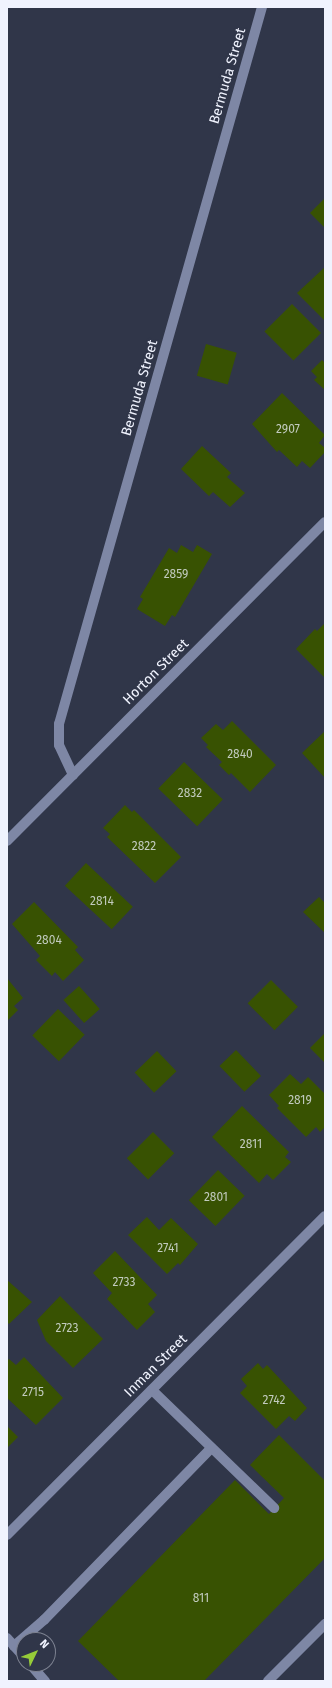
<!DOCTYPE html>
<html>
<head>
<meta charset="utf-8">
<style>
  body { margin:0 }
  #map { position:relative; width:332px; height:1688px; overflow:hidden; background:#303649; font-family:"Fira Sans",sans-serif }
  div>[style] { position:absolute }
  .building>* { inset:0; background:#385202; transform-origin:0 0 }
  .minor>* { height:10px; margin:-5px; padding:0 5px; transform-origin:5px; border-radius:5px; background:#7e87a5 }
  span { translate:-50% -50%; white-space:nowrap; text-align:center; line-height:1.15; -webkit-text-stroke:4px #303649; paint-order:stroke }
  .number-label { font-size:12px; color:#c2cbbf }
  .number-label span { -webkit-text-stroke-width:0 }
  .street-label { font-size:14px; color:#f0f3fe }
  .frame { position:absolute; inset:0; border:8px solid #f0f3fe; pointer-events:none }
  .north { position:absolute; left:16px; top:1632px; width:40px; height:40px; box-sizing:border-box; background:#303649; border:1px solid #7d8291; border-radius:50%; rotate:47deg; font-size:11px; font-weight:700; line-height:16px; text-align:center; color:#f0f3fe }
  .north::after { content:''; display:block; margin:auto; width:14px; height:18px; background:#96cc39; clip-path:polygon(50% 0,100% 100%,50% 72%,0 100%) }
</style>
</head>
<body>
<div id="map">
  <div class="building">
    <i style="clip-path:polygon(325px 198px,325px 228px,310px 213px)"></i>
    <i style="clip-path:polygon(325px 267px,325px 321px,297px 293px)"></i>
    <i style="left:292px;top:304px;width:41px;height:39px;rotate:45deg"></i>
    <i style="left:206px;top:344px;width:32px;height:33px;rotate:16deg"></i>
    <i style="clip-path:polygon(322px 360px,325px 363px,325px 390px,314px 380px,317px 377px,311px 371px)"></i>
    <i style="clip-path:polygon(282px 393px,325px 435px,319px 443px,325px 448px,325px 452px,310px 468px,302px 461px,297px 467px,279px 450px,277px 452px,252px 424px)"></i>
    <i style="clip-path:polygon(202px 446px,231px 473px,227px 477px,245px 493px,230px 507px,213px 492px,209px 496px,181px 469px)"></i>
    <i style="clip-path:polygon(181px 545px,193px 552px,197px 545px,212px 554px,175px 617px,172px 615px,165px 626px,137px 609px,143px 599px,140px 597px,169px 548px,177px 553px)"></i>
    <i style="clip-path:polygon(325px 623px,325px 678px,296px 649px,315px 629px,317px 631px)"></i>
    <i style="clip-path:polygon(232px 721px,276px 765px,250px 792px,231px 773px,229px 775px,219px 765px,222px 762px,206px 747px,208px 745px,201px 738px,216px 724px,223px 730px)"></i>
    <i style="clip-path:polygon(325px 731px,325px 778px,302px 753px)"></i>
    <i style="left:184px;top:762px;width:54px;height:37px;rotate:44deg"></i>
    <i style="clip-path:polygon(125px 805px,132px 812px,134px 810px,181px 857px,155px 883px,107px 837px,110px 834px,103px 828px)"></i>
    <i style="left:86px;top:863px;width:64px;height:31px;rotate:43deg"></i>
    <i style="clip-path:polygon(319px 897px,325px 903px,325px 933px,303px 912px)"></i>
    <i style="clip-path:polygon(34px 902px,78px 947px,75px 950px,84px 960px,63px 981px,55px 972px,52px 976px,36px 960px,40px 956px,12px 924px)"></i>
    <i style="clip-path:polygon(7px 978px,23px 998px,14px 1006px,18px 1010px,7px 1021px)"></i>
    <i style="left:271px;top:980px;width:38px;height:33px;rotate:45deg"></i>
    <i style="left:79px;top:986px;width:31px;height:21px;rotate:48deg"></i>
    <i style="left:58px;top:1009px;width:37px;height:37px;rotate:44deg"></i>
    <i style="clip-path:polygon(325px 1033px,325px 1063px,310px 1048px)"></i>
    <i style="left:236px;top:1050px;width:36px;height:23px;rotate:46deg"></i>
    <i style="left:157px;top:1051px;width:28px;height:31px;rotate:46deg"></i>
    <i style="clip-path:polygon(290px 1074px,301px 1084px,308px 1077px,325px 1094px,325px 1127px,320px 1132px,316px 1127px,306px 1137px,277px 1108px,279px 1106px,269px 1095px)"></i>
    <i style="clip-path:polygon(242px 1106px,289px 1152px,285px 1157px,291px 1162px,273px 1180px,267px 1174px,259px 1183px,212px 1137px)"></i>
    <i style="left:153px;top:1132px;width:30px;height:37px;rotate:45deg"></i>
    <i style="left:218px;top:1170px;width:37px;height:42px;rotate:44deg"></i>
    <i style="clip-path:polygon(147px 1217px,159px 1230px,171px 1218px,198px 1244px,180px 1265px,178px 1263px,167px 1274px,128px 1235px)"></i>
    <i style="clip-path:polygon(115px 1251px,157px 1295px,148px 1304px,155px 1312px,137px 1330px,107px 1299px,112px 1293px,93px 1273px)"></i>
    <i style="clip-path:polygon(7px 1280px,32px 1302px,9px 1324px,7px 1322px)"></i>
    <i style="clip-path:polygon(60px 1296px,103px 1339px,73px 1368px,46px 1341px,37px 1320px)"></i>
    <i style="clip-path:polygon(24px 1357px,63px 1398px,36px 1425px,7px 1398px,7px 1361px,9px 1359px,16px 1365px)"></i>
    <i style="clip-path:polygon(258px 1363px,263px 1369px,267px 1365px,307px 1408px,295px 1421px,289px 1416px,276px 1429px,240px 1393px,247px 1386px,241px 1379px)"></i>
    <i style="clip-path:polygon(7px 1426px,18px 1437px,7px 1448px)"></i>
    <i style="clip-path:polygon(279px 1435px,325px 1481px,325px 1558px,204px 1681px,119px 1681px,78px 1641px,235px 1480px,269px 1514px,284px 1498px,250px 1465px)"></i>
  </div>
  <div class="minor">
    <i style="left:73px;top:775px;width:33px;rotate:-115deg"></i>
    <i style="left:59px;top:745px;width:21px;rotate:-90deg"></i>
    <i style="left:59px;top:724px;width:745px;rotate:-74.19deg"></i>
    <i style="left:7px;top:841px;width:450px;rotate:-45.1deg"></i>
    <i style="left:152px;top:1390px;width:170px;rotate:44deg"></i>
    <i style="left:7px;top:1535px;width:450px;rotate:-45.1deg"></i>
    <i style="left:7px;top:1638px;width:25px;rotate:48deg"></i>
    <i style="left:14px;top:1646px;width:40px;rotate:-41deg"></i>
    <i style="left:44px;top:1620px;width:240px;rotate:-45.8deg"></i>
    <i style="left:30px;top:1664px;width:23px;rotate:49deg"></i>
    <i style="left:268px;top:1681px;width:81px;rotate:-45deg"></i>
  </div>
  <div class="number-label">
    <span style="left:288px;top:430px">2907</span>
    <span style="left:176px;top:575px">2859</span>
    <span style="left:240px;top:755px">2840</span>
    <span style="left:190px;top:794px">2832</span>
    <span style="left:144px;top:847px">2822</span>
    <span style="left:102px;top:902px">2814</span>
    <span style="left:49px;top:941px">2804</span>
    <span style="left:300px;top:1101px">2819</span>
    <span style="left:251px;top:1145px">2811</span>
    <span style="left:216px;top:1198px">2801</span>
    <span style="left:168px;top:1249px">2741</span>
    <span style="left:124px;top:1283px">2733</span>
    <span style="left:67px;top:1329px">2723</span>
    <span style="left:33px;top:1393px">2715</span>
    <span style="left:274px;top:1401px">2742</span>
    <span style="left:201px;top:1599px">811</span>
  </div>
  <div class="street-label">
    <span style="left:228px;top:76px;rotate:-74deg">Bermuda Street</span>
    <span style="left:140px;top:388px;rotate:-74deg">Bermuda Street</span>
    <span style="left:156px;top:672px;rotate:-45deg">Horton Street</span>
    <span style="left:156px;top:1366px;rotate:-45deg">Inman Street</span>
  </div>
  <div class="frame"></div>
  <div class="north">N</div>
</div>
</body>
</html>
